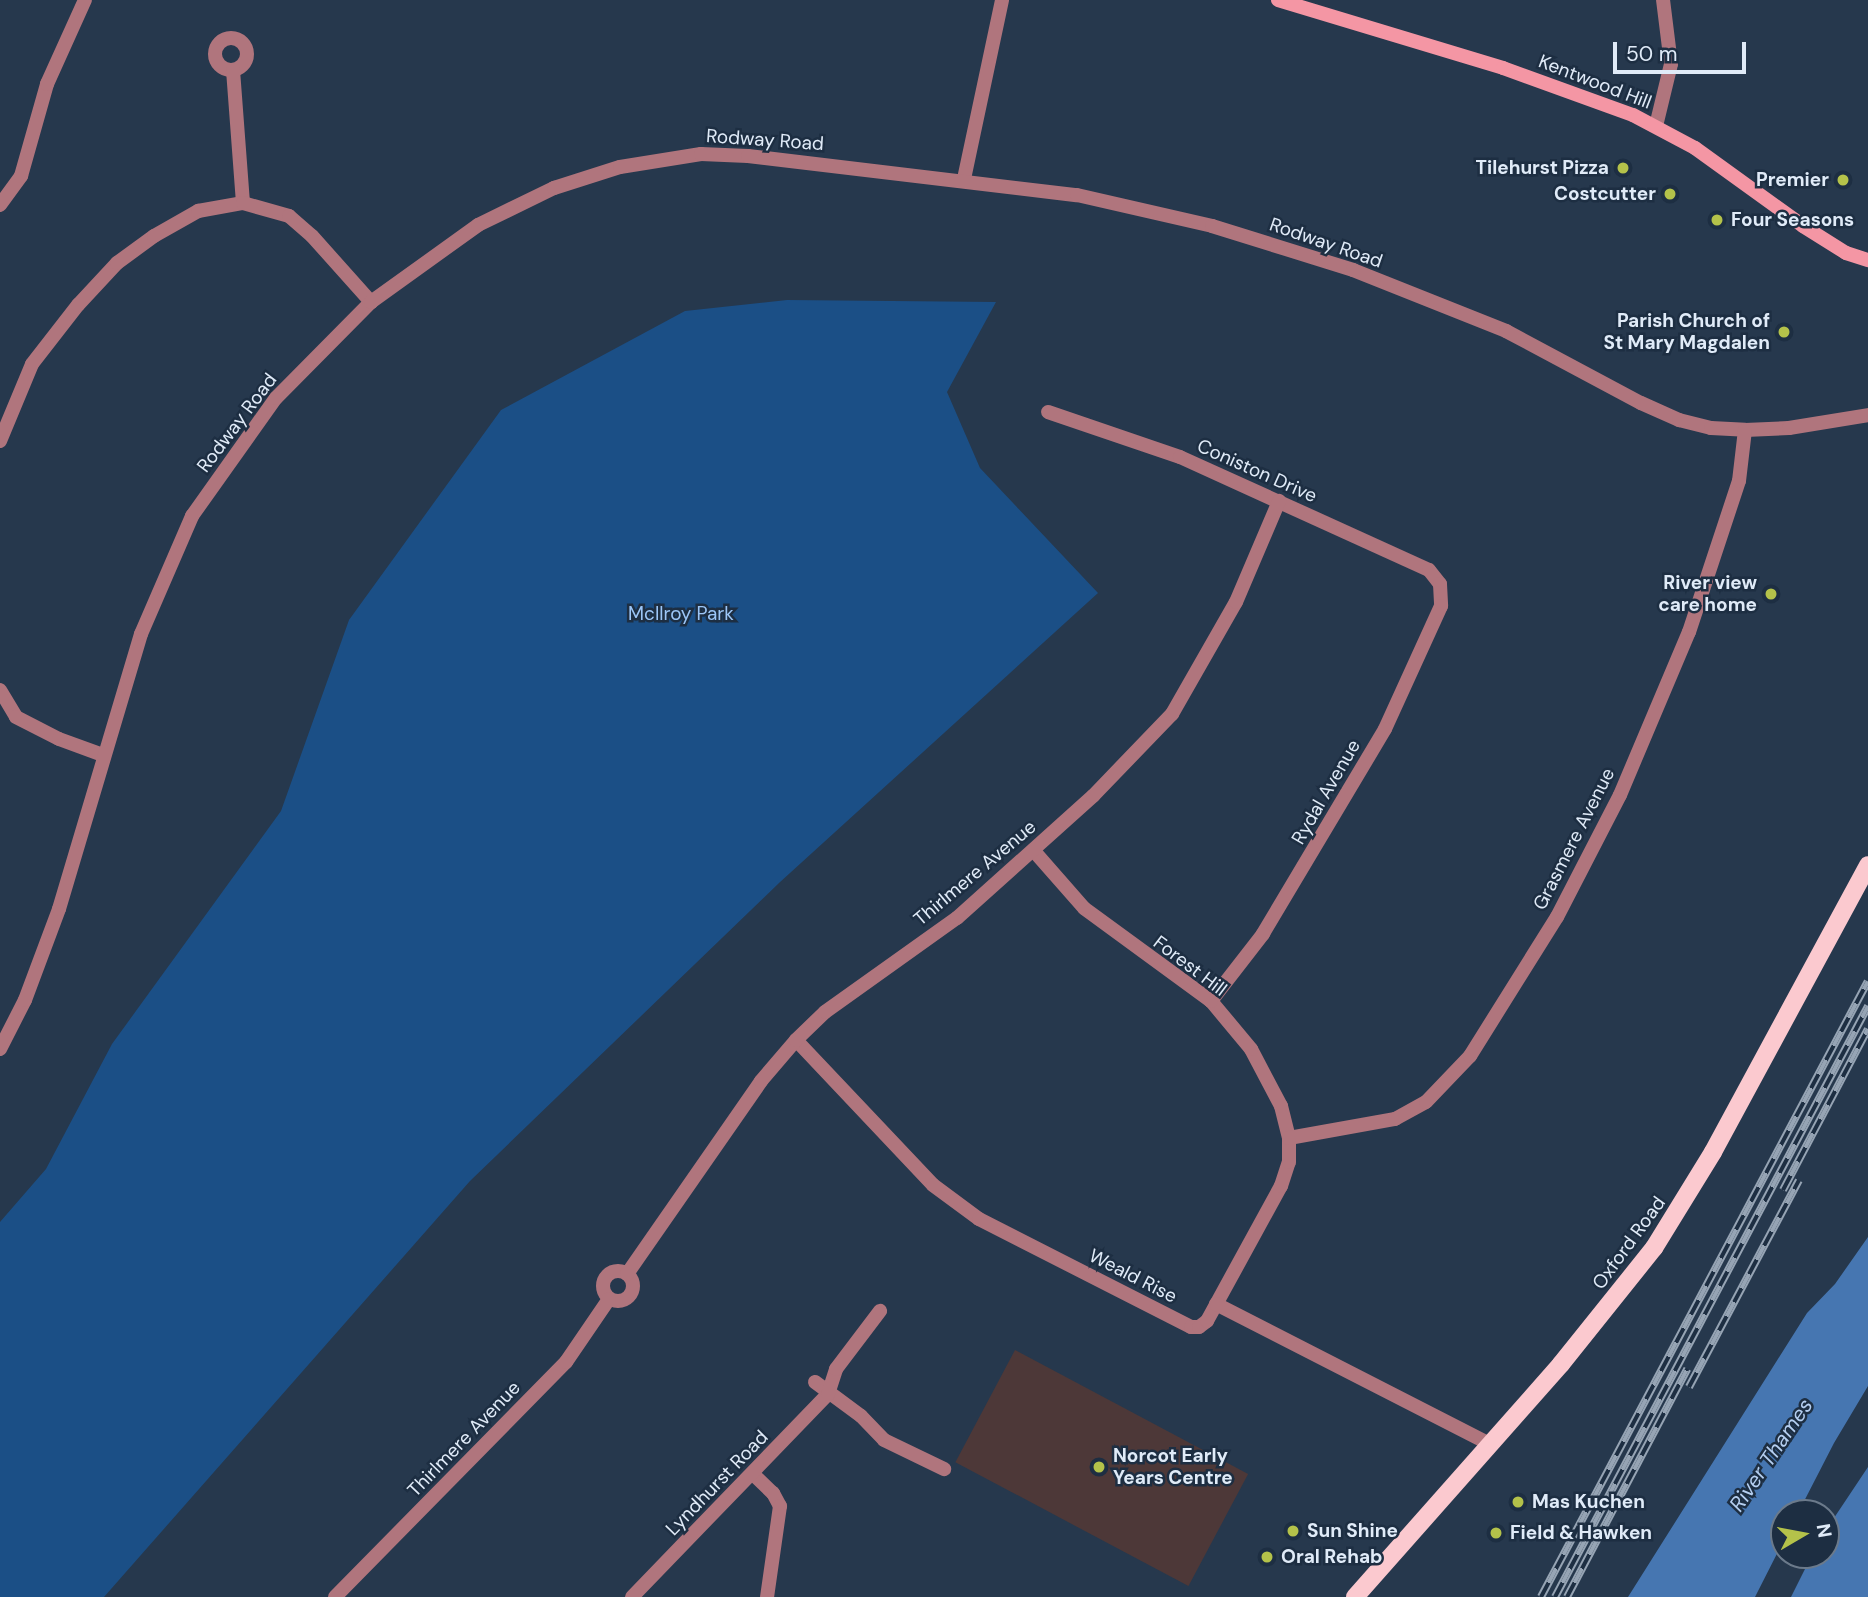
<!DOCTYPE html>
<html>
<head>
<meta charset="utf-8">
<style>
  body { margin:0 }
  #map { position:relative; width:1868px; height:1597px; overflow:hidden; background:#26384d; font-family:"DM Sans",sans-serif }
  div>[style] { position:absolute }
  .education>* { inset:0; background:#4d3838; transform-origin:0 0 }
  .green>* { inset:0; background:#1b4f86 }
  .water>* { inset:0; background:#4676b1 }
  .street>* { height:14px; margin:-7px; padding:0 7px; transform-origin:7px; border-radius:7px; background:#b0757d }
  .street>.ring { margin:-7px; padding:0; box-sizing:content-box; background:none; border:14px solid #b0757d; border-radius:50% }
  .secondary>* { height:14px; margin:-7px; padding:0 7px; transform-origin:7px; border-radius:7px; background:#f496a4 }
  .primary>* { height:18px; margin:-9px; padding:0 9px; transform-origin:9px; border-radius:9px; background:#fbc9cf }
  .rail>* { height:8px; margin-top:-4px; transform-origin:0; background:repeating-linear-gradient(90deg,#1d2e42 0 16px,#96a4b4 0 32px); box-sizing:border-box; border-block:2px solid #96a4b4 }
  .dots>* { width:19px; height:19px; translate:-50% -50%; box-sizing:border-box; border:4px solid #1d2e42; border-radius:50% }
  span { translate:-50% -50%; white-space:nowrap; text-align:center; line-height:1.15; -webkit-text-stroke:5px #1d2e42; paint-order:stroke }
  .street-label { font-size:19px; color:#e0ebf8 }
  .poi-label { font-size:19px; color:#e0ebf8; font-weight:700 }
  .right { translate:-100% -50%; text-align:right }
  .left { translate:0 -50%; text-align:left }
  .park-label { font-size:19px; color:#9cc6f7 }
  .water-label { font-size:21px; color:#b5cff1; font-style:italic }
  .north { position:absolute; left:1770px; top:1499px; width:70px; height:70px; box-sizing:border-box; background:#1d2e42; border:2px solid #6b7a8b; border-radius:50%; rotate:80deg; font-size:19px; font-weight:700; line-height:28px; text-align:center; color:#e0ebf8 }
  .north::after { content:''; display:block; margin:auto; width:24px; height:32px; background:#b4c24a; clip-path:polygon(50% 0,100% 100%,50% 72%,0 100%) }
  .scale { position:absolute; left:1613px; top:42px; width:133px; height:32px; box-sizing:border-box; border:4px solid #e0ebf8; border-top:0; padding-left:9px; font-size:21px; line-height:24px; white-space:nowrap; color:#e0ebf8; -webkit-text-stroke:5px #1d2e42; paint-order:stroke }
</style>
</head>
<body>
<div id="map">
  <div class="education">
    <i style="left:1015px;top:1350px;width:264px;height:127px;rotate:28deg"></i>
  </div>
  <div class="green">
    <i style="clip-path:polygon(787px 300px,996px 302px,947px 392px,980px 468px,1098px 593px,779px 883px,470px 1181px,104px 1597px,0 1597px,0 1222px,46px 1169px,112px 1044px,281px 811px,349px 620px,501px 410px,685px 311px)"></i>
  </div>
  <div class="water">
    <i style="clip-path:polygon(1868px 1237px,1868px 1386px,1834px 1443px,1798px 1513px,1784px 1513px,1784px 1540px,1755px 1597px,1628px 1597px,1807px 1313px,1835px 1284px)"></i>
    <i style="clip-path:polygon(1868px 1467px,1868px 1597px,1791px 1597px,1812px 1555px,1826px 1555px,1826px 1530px)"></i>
  </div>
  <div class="street">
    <i class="ring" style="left:215px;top:38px;width:18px;height:18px"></i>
    <i style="left:233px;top:70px;width:133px;rotate:85.7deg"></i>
    <i style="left:1656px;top:126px;width:64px;rotate:-76.4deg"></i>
    <i style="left:1671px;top:64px;width:64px;rotate:-97.1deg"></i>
    <i style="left:964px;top:179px;width:183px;rotate:-78deg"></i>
    <i style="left:0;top:205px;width:36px;rotate:-54deg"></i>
    <i style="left:21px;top:176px;width:96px;rotate:-74.2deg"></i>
    <i style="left:47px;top:84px;width:92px;rotate:-65.7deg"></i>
    <i style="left:1048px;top:412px;width:139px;rotate:18.8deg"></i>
    <i style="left:1180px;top:457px;width:273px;rotate:24.4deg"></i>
    <i style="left:1429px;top:570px;width:18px;rotate:52deg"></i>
    <i style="left:1440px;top:584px;width:22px;rotate:87deg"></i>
    <i style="left:1441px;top:606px;width:135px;rotate:114.5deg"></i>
    <i style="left:1385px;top:729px;width:239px;rotate:120.8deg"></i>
    <i style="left:1263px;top:934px;width:85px;rotate:127.8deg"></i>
    <i style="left:0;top:441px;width:83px;rotate:-67.4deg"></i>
    <i style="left:32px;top:364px;width:75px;rotate:-52.1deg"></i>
    <i style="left:78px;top:305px;width:57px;rotate:-47.1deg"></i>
    <i style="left:117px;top:263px;width:46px;rotate:-36.1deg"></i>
    <i style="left:154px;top:236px;width:51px;rotate:-29.6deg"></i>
    <i style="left:198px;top:211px;width:46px;rotate:-10.1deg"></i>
    <i style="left:243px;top:203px;width:48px;rotate:15.8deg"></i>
    <i style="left:289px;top:216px;width:30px;rotate:41deg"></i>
    <i style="left:312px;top:236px;width:89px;rotate:48.2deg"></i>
    <i style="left:0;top:690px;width:31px;rotate:59deg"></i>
    <i style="left:16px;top:717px;width:48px;rotate:27.1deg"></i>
    <i style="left:59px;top:739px;width:47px;rotate:20deg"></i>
    <i style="left:796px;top:1040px;width:199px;rotate:46.6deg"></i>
    <i style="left:933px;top:1185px;width:57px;rotate:36.5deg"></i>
    <i style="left:979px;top:1219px;width:238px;rotate:27deg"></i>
    <i style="left:1191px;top:1327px;width:8px"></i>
    <i style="left:1199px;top:1327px;width:10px;rotate:-37deg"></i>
    <i style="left:1207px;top:1321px;width:154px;rotate:-61.3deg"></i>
    <i style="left:1281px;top:1186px;width:25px;rotate:-72deg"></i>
    <i style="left:1289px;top:1162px;width:24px;rotate:-90deg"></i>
    <i style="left:1289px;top:1138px;width:33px;rotate:-104deg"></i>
    <i style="left:1281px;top:1106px;width:64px;rotate:-117.8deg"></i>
    <i style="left:1251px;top:1049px;width:62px;rotate:-129.8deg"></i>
    <i style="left:1211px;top:1001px;width:157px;rotate:-143.8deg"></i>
    <i style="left:1084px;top:908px;width:77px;rotate:-131.3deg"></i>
    <i style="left:0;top:1049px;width:55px;rotate:-63deg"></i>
    <i style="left:25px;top:1000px;width:97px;rotate:-69.5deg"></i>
    <i style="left:59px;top:909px;width:287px;rotate:-73.4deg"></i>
    <i style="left:141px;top:634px;width:129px;rotate:-66.6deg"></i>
    <i style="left:192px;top:516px;width:145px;rotate:-54.6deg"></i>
    <i style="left:276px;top:398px;width:135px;rotate:-45.3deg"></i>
    <i style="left:371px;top:302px;width:132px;rotate:-35.7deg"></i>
    <i style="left:478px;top:225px;width:85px;rotate:-26deg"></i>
    <i style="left:554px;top:188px;width:69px;rotate:-17.7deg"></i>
    <i style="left:620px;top:167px;width:82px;rotate:-9.1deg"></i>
    <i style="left:701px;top:154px;width:47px;rotate:2.4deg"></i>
    <i style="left:748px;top:156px;width:331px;rotate:6.8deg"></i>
    <i style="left:1077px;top:195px;width:139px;rotate:12.9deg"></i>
    <i style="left:1212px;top:226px;width:148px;rotate:17.3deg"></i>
    <i style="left:1353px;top:270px;width:165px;rotate:21.7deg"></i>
    <i style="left:1506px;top:331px;width:153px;rotate:28.1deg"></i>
    <i style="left:1641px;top:403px;width:42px;rotate:24.1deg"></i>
    <i style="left:1679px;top:420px;width:33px;rotate:14deg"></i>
    <i style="left:1711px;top:428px;width:34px;rotate:3deg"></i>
    <i style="left:1745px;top:430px;width:44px;rotate:-2.6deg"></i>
    <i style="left:1789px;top:428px;width:80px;rotate:-9.3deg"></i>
    <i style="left:1289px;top:1138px;width:108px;rotate:-10.2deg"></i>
    <i style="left:1395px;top:1119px;width:35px;rotate:-29deg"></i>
    <i style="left:1426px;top:1102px;width:64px;rotate:-46.3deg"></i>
    <i style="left:1470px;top:1056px;width:164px;rotate:-58deg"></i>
    <i style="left:1557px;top:917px;width:137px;rotate:-62.7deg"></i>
    <i style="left:1620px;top:795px;width:177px;rotate:-67.1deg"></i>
    <i style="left:1689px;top:632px;width:159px;rotate:-71.7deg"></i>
    <i style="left:1739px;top:481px;width:51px;rotate:-83.3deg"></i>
    <i class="ring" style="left:603px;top:1271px;width:16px;height:16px"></i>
    <i style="left:627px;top:1274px;width:235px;rotate:-55.2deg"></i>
    <i style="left:761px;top:1081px;width:54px;rotate:-49.5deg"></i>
    <i style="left:796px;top:1040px;width:40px;rotate:-44deg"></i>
    <i style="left:825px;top:1012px;width:162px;rotate:-35.5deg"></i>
    <i style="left:957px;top:918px;width:183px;rotate:-41.9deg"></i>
    <i style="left:1093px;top:796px;width:114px;rotate:-46.1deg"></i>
    <i style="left:1172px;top:714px;width:129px;rotate:-60.3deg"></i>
    <i style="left:1236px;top:602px;width:110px;rotate:-66.9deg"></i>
    <i style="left:1216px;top:1304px;width:308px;rotate:27.1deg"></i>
    <i style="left:815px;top:1382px;width:57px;rotate:36.5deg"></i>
    <i style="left:861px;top:1416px;width:33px;rotate:46deg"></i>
    <i style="left:884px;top:1440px;width:67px;rotate:25.8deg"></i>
    <i style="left:753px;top:1474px;width:28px;rotate:44deg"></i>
    <i style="left:773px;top:1493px;width:15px;rotate:62deg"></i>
    <i style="left:780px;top:1506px;width:92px;rotate:98.1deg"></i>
    <i style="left:335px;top:1597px;width:330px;rotate:-45.5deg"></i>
    <i style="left:566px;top:1362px;width:76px;rotate:-55.7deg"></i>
    <i style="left:632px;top:1597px;width:282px;rotate:-46deg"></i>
    <i style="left:828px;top:1394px;width:26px;rotate:-72deg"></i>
    <i style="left:836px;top:1369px;width:73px;rotate:-52.8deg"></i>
  </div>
  <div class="secondary">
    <i style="left:1278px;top:0;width:235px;rotate:16.8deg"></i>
    <i style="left:1503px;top:68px;width:138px;rotate:19.9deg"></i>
    <i style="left:1633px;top:115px;width:70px;rotate:28deg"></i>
    <i style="left:1695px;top:148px;width:133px;rotate:35.8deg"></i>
    <i style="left:1803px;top:226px;width:51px;rotate:32.1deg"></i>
    <i style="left:1846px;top:253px;width:23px;rotate:18deg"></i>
  </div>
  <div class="primary">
    <i style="left:1355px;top:1597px;width:311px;rotate:-48.5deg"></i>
    <i style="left:1561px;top:1364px;width:149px;rotate:-51.3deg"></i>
    <i style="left:1654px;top:1248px;width:113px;rotate:-58.4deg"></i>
    <i style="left:1713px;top:1152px;width:326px;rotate:-61.6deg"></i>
  </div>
  <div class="rail">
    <i style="left:1783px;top:1190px;width:182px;rotate:-62.2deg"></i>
    <i style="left:1689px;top:1387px;width:234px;rotate:-62deg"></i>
    <i style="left:1541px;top:1597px;width:697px;rotate:-62.04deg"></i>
    <i style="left:1555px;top:1597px;width:669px;rotate:-62.09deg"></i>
    <i style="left:1567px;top:1597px;width:258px;rotate:-62.2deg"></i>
  </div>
  <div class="dots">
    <i style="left:1623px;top:168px;background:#b4c24a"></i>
    <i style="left:1843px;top:180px;background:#b4c24a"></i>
    <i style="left:1670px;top:194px;background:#b4c24a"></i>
    <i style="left:1717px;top:220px;background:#b4c24a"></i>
    <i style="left:1784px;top:332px;background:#b4c24a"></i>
    <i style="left:1771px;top:594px;background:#b4c24a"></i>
    <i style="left:1099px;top:1467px;background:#b4c24a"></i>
    <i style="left:1518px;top:1502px;background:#b4c24a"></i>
    <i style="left:1293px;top:1531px;background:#b4c24a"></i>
    <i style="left:1496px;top:1533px;background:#b4c24a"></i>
    <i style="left:1267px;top:1557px;background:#b4c24a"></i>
  </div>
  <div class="street-label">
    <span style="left:1595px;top:82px;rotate:21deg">Kentwood Hill</span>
    <span style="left:765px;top:140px;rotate:4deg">Rodway Road</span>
    <span style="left:1326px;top:243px;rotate:19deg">Rodway Road</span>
    <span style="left:237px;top:423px;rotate:-53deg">Rodway Road</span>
    <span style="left:1257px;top:471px;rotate:24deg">Coniston Drive</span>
    <span style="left:1326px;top:792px;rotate:-60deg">Rydal Avenue</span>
    <span style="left:1574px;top:839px;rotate:-63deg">Grasmere Avenue</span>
    <span style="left:975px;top:873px;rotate:-40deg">Thirlmere Avenue</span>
    <span style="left:1190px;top:966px;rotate:37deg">Forest Hill</span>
    <span style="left:1629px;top:1243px;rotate:-54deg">Oxford Road</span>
    <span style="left:1133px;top:1276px;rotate:27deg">Weald Rise</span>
    <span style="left:464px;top:1439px;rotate:-46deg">Thirlmere Avenue</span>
    <span style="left:717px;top:1483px;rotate:-46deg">Lyndhurst Road</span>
  </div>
  <div class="poi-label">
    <span class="right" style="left:1609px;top:168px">Tilehurst Pizza</span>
    <span class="right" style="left:1829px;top:180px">Premier</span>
    <span class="right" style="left:1656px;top:194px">Costcutter</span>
    <span class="left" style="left:1731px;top:220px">Four Seasons</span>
    <span class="right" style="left:1770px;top:332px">Parish Church of<br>St Mary Magdalen</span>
    <span class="right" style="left:1757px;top:594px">River view<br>care home</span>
    <span class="left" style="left:1113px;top:1467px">Norcot Early<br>Years Centre</span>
    <span class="left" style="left:1532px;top:1502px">Mas Kuchen</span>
    <span class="left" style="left:1307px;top:1531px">Sun Shine</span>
    <span class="left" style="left:1510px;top:1533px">Field &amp; Hawken</span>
    <span class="left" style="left:1281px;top:1557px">Oral Rehab</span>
  </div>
  <div class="park-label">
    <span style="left:681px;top:614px">McIlroy Park</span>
  </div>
  <div class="water-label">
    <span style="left:1771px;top:1455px;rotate:-56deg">River Thames</span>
  </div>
  <div class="north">N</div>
  <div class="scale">50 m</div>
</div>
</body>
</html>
